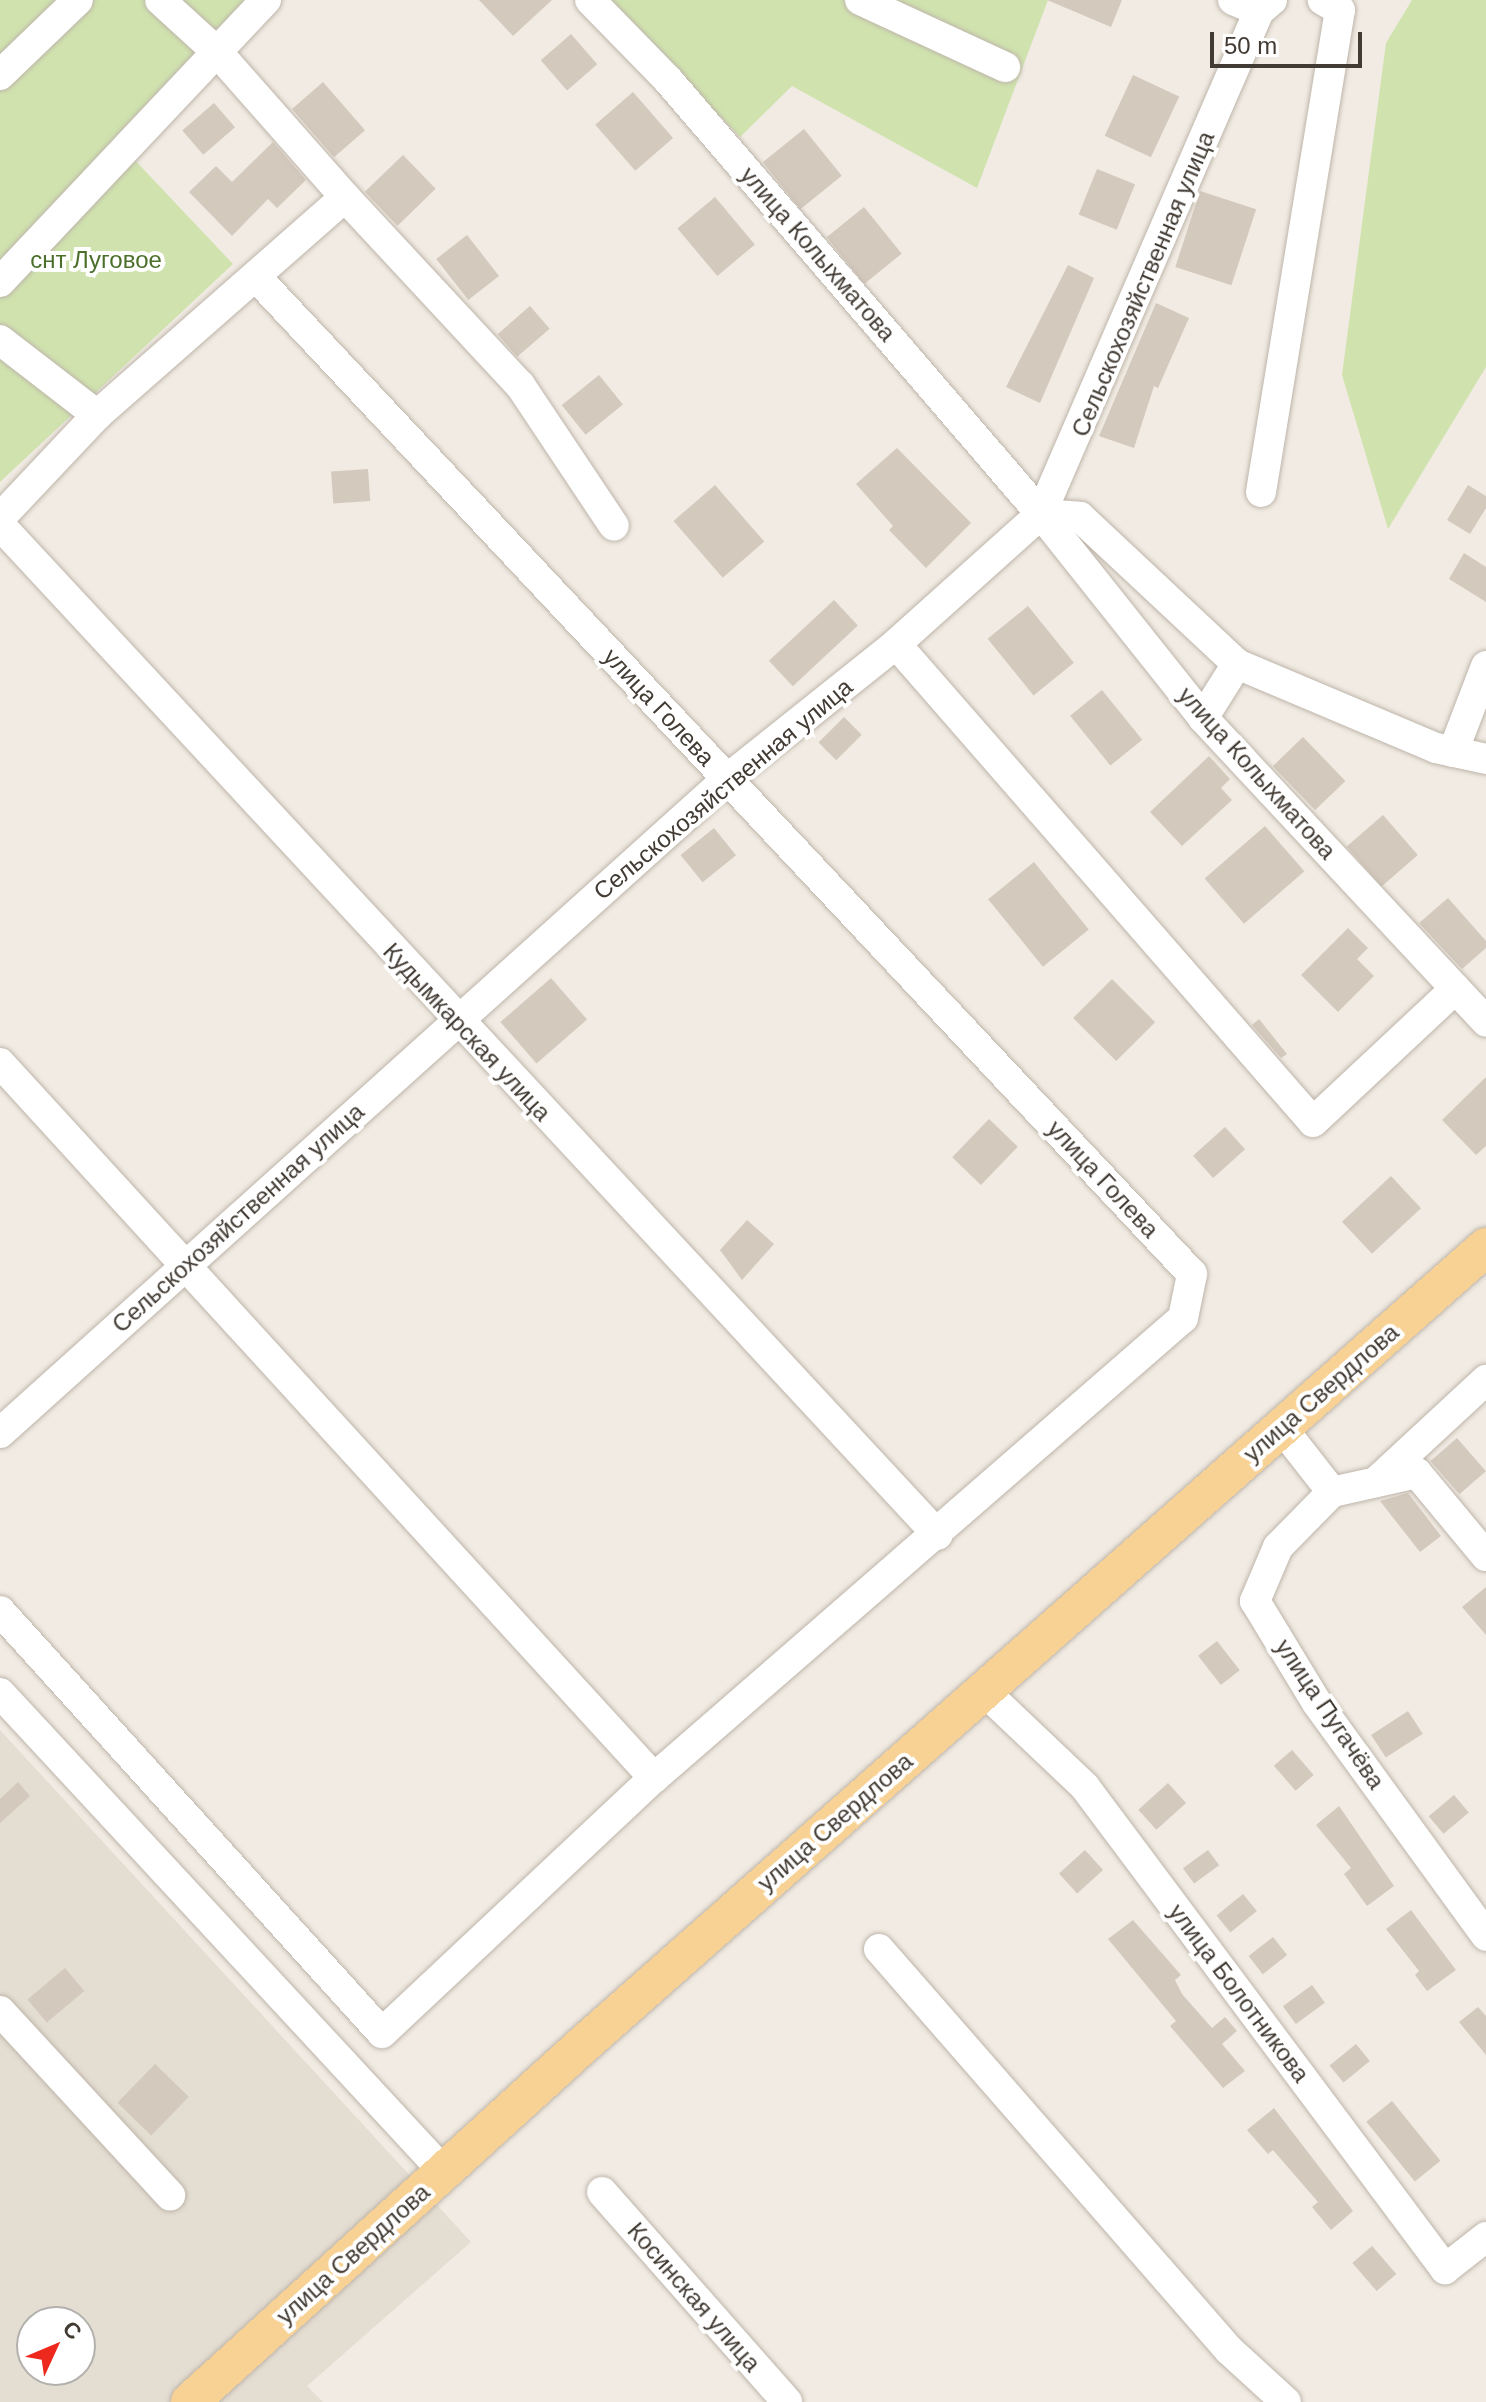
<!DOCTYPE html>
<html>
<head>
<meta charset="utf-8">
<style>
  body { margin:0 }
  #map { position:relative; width:1486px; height:2402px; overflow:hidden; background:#f1ebe3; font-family:Helvetica,sans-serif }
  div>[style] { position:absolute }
  .residential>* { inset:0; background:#e4ddd2 }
  .green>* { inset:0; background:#d0e3ae }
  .building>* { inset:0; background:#d4c9bd; transform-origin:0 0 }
  .roads { filter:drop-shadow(0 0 2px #beb5aa) drop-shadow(0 0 2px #beb5aa) }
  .minor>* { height:30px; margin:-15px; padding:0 15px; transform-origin:15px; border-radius:15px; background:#fff }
  .major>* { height:38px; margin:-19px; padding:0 19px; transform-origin:19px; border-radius:19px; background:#f8d295 }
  span { translate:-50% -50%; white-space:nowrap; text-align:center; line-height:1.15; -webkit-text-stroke:8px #fff; paint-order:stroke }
  .street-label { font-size:24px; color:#423b34 }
  .park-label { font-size:24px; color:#4c702b }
  .north { position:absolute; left:16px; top:2306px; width:80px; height:80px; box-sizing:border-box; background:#fff; border:2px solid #b3b1ae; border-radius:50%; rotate:46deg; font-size:22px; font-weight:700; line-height:32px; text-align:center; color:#423b34 }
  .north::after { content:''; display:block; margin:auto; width:28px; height:36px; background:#ed291e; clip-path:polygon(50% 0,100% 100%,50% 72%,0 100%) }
  .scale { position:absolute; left:1210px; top:32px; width:152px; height:36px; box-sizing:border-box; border:4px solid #423b34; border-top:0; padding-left:10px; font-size:24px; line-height:28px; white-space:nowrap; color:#423b34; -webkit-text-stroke:6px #fff; paint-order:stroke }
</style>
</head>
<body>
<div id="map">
  <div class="residential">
    <i style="clip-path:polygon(evenodd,0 1730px,471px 2242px,307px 2386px,323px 2402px,0 2402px,0 1730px,32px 2322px,80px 2322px,80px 2370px,32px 2370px,32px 2322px)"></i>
  </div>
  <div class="green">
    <i style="clip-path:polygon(0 0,245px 0,114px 138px,233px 264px,0 482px)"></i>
    <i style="clip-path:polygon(607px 0,1048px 0,977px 188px,792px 86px,740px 137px)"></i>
    <i style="clip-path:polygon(1412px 0,1486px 0,1486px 367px,1388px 529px,1342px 375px,1386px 43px)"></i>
  </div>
  <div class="building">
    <i style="clip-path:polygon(479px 0,552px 0,513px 36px)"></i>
    <i style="clip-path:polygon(1047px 0,1122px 0,1111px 27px)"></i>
    <i style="left:571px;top:34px;width:40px;height:40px;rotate:49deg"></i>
    <i style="left:1133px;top:75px;width:51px;height:67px;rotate:25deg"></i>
    <i style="left:323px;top:82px;width:64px;height:41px;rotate:49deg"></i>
    <i style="left:633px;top:92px;width:61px;height:50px;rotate:49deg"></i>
    <i style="left:214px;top:103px;width:32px;height:42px;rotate:49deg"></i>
    <i style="left:804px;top:129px;width:60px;height:53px;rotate:51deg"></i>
    <i style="clip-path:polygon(273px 142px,306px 180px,277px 208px,268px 199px,232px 236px,189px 192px,216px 166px,232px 182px)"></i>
    <i style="left:403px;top:155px;width:47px;height:53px;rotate:46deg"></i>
    <i style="left:1097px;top:169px;width:41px;height:49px;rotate:22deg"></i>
    <i style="left:1200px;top:191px;width:59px;height:80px;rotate:18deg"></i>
    <i style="left:715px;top:197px;width:62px;height:49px;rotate:50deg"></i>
    <i style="left:864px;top:207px;width:60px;height:48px;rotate:51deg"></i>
    <i style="left:467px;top:235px;width:52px;height:39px;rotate:52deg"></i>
    <i style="clip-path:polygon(1068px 265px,1094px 278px,1040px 403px,1006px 387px)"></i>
    <i style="clip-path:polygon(1156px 303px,1189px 318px,1158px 388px,1154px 386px,1134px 448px,1099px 436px)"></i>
    <i style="left:530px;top:306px;width:30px;height:43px;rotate:49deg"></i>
    <i style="left:599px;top:375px;width:38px;height:48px;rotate:51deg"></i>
    <i style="clip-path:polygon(897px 448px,971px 523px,926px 568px,889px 530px,893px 526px,856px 484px)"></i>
    <i style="left:368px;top:469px;width:32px;height:37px;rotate:86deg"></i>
    <i style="left:715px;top:485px;width:75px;height:55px;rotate:49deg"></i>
    <i style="clip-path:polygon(1468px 485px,1486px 496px,1486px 508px,1470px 534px,1447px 520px)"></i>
    <i style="clip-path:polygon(1464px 553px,1486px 567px,1486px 602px,1449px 579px)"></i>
    <i style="left:834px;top:600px;width:35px;height:89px;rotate:47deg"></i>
    <i style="left:1028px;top:606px;width:73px;height:52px;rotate:51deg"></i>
    <i style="left:1102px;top:690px;width:64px;height:41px;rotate:51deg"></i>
    <i style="left:844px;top:717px;width:25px;height:36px;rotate:45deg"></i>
    <i style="left:1303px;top:737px;width:61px;height:42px;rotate:46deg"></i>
    <i style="clip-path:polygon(1209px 756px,1230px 779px,1221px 788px,1232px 800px,1182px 846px,1150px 812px)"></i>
    <i style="left:1383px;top:815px;width:53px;height:48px;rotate:49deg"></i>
    <i style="left:1265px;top:826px;width:60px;height:80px;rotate:49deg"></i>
    <i style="left:714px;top:828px;width:35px;height:43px;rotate:51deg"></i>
    <i style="left:1034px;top:862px;width:87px;height:59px;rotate:51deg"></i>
    <i style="clip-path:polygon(1448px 898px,1486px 941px,1486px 948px,1462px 969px,1419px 923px)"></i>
    <i style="clip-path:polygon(1348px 928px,1368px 948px,1357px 959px,1374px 976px,1338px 1012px,1301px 975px)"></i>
    <i style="left:551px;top:978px;width:55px;height:67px;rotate:49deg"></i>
    <i style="left:1112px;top:979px;width:61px;height:55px;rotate:45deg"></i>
    <i style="clip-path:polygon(1259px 1019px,1287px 1054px,1281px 1058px,1252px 1025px)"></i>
    <i style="clip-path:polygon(1486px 1077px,1486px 1146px,1476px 1155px,1442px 1120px)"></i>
    <i style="left:989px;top:1119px;width:40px;height:53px;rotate:44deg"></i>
    <i style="left:1225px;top:1127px;width:30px;height:43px;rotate:48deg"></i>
    <i style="left:1391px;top:1176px;width:44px;height:67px;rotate:47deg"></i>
    <i style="clip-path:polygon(747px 1220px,774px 1244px,742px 1280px,720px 1250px)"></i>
    <i style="left:1457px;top:1438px;width:44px;height:35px;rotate:49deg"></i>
    <i style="clip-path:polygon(1408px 1493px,1441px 1536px,1420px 1552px,1380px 1501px)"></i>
    <i style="clip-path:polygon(1486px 1587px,1486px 1635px,1462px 1607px)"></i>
    <i style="left:1217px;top:1641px;width:37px;height:24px;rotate:52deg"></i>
    <i style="left:1408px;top:1711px;width:27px;height:44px;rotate:57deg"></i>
    <i style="left:1292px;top:1750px;width:33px;height:24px;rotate:49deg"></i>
    <i style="clip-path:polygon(18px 1782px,30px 1796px,0 1823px,0 1799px)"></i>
    <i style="left:1168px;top:1783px;width:27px;height:40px;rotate:48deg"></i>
    <i style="left:1454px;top:1795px;width:23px;height:33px;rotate:50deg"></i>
    <i style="clip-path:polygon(1339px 1806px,1394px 1886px,1367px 1906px,1344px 1874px,1351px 1868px,1316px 1825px)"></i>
    <i style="left:1085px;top:1850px;width:27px;height:35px;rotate:48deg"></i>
    <i style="left:1208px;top:1850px;width:19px;height:31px;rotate:54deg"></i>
    <i style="left:1243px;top:1894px;width:22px;height:34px;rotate:51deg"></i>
    <i style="clip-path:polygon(1411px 1910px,1456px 1970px,1427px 1991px,1415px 1975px,1419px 1971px,1386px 1929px)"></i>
    <i style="clip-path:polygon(1133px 1920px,1181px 1975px,1175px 1980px,1182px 1994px,1212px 2028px,1225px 2017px,1237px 2031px,1222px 2044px,1245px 2071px,1223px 2088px,1170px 2026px,1176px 2021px,1108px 1939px)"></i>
    <i style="left:1273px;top:1937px;width:23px;height:31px;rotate:52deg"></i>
    <i style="left:65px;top:1968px;width:30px;height:49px;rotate:50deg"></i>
    <i style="left:1312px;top:1985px;width:22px;height:36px;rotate:54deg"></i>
    <i style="clip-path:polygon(1478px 2007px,1486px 2016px,1486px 2055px,1459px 2022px)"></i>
    <i style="left:1356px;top:2044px;width:22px;height:34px;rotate:51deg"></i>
    <i style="left:155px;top:2064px;width:47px;height:54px;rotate:44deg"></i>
    <i style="left:1392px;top:2101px;width:77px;height:33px;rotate:51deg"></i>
    <i style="clip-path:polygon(1274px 2108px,1353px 2211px,1331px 2230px,1312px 2207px,1318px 2202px,1273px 2150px,1268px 2154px,1247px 2130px)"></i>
    <i style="left:1372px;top:2246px;width:37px;height:26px;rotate:49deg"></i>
  </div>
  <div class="roads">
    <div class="minor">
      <i style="left:590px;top:0;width:112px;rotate:45.7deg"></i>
      <i style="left:668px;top:80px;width:572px;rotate:49.32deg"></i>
      <i style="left:1041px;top:514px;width:39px;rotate:4deg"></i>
      <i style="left:1080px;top:517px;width:215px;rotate:43.1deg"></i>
      <i style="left:1237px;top:664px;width:216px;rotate:22.9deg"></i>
      <i style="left:1436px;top:748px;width:51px;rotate:12.4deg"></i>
      <i style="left:860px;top:0;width:160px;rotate:24.8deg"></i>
      <i style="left:1233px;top:0;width:28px;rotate:23deg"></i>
      <i style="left:0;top:75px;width:108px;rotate:-43.9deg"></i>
      <i style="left:345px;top:197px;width:257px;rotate:47.1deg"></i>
      <i style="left:520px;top:385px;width:169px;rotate:56.3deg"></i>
      <i style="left:0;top:282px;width:388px;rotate:-46.7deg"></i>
      <i style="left:0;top:340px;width:123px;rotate:37.7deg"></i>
      <i style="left:1261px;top:492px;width:488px;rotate:-80.7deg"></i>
      <i style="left:1340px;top:10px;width:20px;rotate:-150deg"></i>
      <i style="left:1041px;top:514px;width:260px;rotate:51.5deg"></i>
      <i style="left:1203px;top:718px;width:415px;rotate:47deg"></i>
      <i style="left:0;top:518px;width:141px;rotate:-46.7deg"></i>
      <i style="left:97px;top:415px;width:330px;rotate:-41.3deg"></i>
      <i style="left:345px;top:197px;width:193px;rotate:-131.4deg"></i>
      <i style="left:217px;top:52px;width:77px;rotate:-137.6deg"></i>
      <i style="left:0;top:525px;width:1378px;rotate:47.12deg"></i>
      <i style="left:896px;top:644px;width:634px;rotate:48.9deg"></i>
      <i style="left:1313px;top:1122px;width:195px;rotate:-43.1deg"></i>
      <i style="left:1203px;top:718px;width:64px;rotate:-57.8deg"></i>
      <i style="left:1453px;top:752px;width:92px;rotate:-69deg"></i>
      <i style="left:0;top:1063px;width:969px;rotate:47.55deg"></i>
      <i style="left:1282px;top:1428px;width:81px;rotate:52deg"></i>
      <i style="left:0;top:1433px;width:978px;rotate:-41.97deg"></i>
      <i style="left:727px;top:779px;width:216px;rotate:-38.6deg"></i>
      <i style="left:896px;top:644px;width:195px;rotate:-41.9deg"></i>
      <i style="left:1041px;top:514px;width:548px;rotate:-66.57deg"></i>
      <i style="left:1259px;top:11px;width:17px;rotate:-40deg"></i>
      <i style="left:1379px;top:1479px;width:146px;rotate:-42.8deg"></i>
      <i style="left:1332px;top:1492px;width:77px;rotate:134.5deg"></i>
      <i style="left:1278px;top:1547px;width:59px;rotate:113.1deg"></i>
      <i style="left:1255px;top:1601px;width:119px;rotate:58.7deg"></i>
      <i style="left:1317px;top:1703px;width:288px;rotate:54deg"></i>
      <i style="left:1332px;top:1492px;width:87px;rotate:-12.6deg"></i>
      <i style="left:1417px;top:1473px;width:108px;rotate:50.3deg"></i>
      <i style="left:0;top:1611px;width:569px;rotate:47.85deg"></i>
      <i style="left:382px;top:2033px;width:373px;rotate:-43.2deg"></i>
      <i style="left:654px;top:1778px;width:701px;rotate:-41.01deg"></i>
      <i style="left:1183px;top:1318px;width:45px;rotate:-78.4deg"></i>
      <i style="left:1192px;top:1274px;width:1365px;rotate:-133.19deg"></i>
      <i style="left:984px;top:1691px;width:139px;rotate:43.5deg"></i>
      <i style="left:1085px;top:1787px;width:602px;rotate:53.24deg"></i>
      <i style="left:1445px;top:2269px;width:52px;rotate:-38deg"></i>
      <i style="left:0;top:1693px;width:653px;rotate:47.17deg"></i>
      <i style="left:879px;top:1949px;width:532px;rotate:48.88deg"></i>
      <i style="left:1229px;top:2350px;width:77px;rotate:42.4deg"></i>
      <i style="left:0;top:2011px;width:251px;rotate:47.3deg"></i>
      <i style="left:602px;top:2192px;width:280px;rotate:48.6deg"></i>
    </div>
    <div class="major">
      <i style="left:190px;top:2402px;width:532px;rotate:-42.26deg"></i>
      <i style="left:584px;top:2044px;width:1204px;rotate:-41.46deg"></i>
    </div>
  </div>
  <div class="street-label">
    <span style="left:818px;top:254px;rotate:49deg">улица Колыхматова</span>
    <span style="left:1143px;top:284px;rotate:-67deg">Сельскохозяйственная улица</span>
    <span style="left:659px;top:707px;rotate:47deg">улица Голева</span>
    <span style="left:1257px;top:773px;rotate:48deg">улица Колыхматова</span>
    <span style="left:723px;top:789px;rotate:-40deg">Сельскохозяйственная улица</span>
    <span style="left:467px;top:1032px;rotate:47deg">Кудымкарская улица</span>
    <span style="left:1103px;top:1179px;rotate:47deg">улица Голева</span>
    <span style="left:238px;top:1218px;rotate:-42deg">Сельскохозяйственная улица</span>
    <span style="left:1321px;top:1393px;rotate:-41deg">улица Свердлова</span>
    <span style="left:1330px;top:1714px;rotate:56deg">улица Пугачёва</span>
    <span style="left:835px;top:1822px;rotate:-41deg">улица Свердлова</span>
    <span style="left:1239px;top:1993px;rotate:53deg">улица Болотникова</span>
    <span style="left:353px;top:2254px;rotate:-42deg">улица Свердлова</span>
    <span style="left:694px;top:2297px;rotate:49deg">Косинская улица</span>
  </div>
  <div class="park-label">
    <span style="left:96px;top:260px">снт Луговое</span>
  </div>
  <div class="north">С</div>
  <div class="scale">50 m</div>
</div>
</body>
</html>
